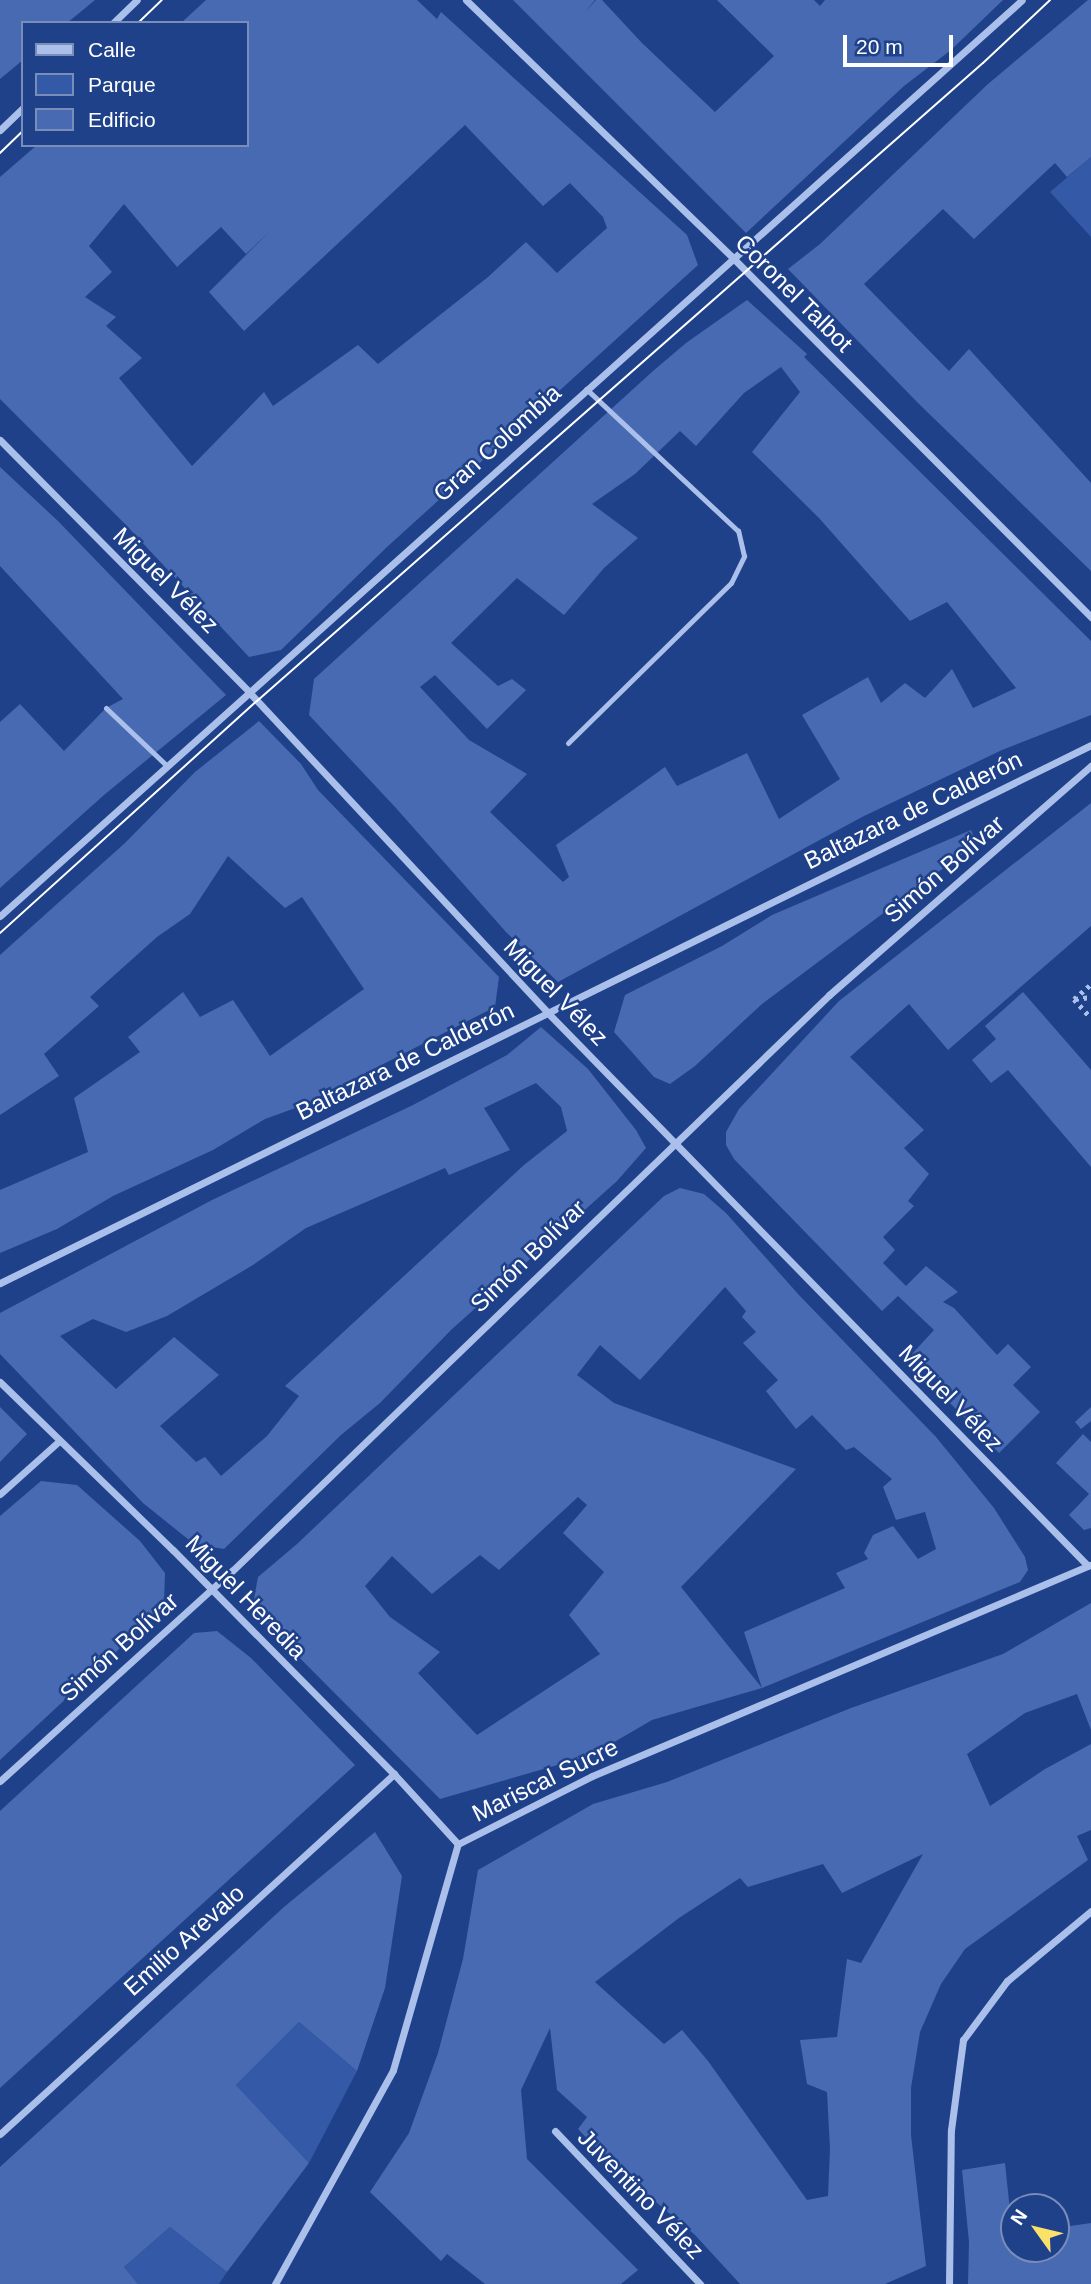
<!DOCTYPE html>
<html>
<head>
<meta charset="utf-8">
<style>
  body { margin:0 }
  #map { position:relative; width:1091px; height:2284px; overflow:hidden; background:#1f418a; font-family:Helvetica,sans-serif }
  div>[style] { position:absolute }
  .green>* { inset:0; background:#3359a7 }
  .building>* { inset:0; background:#486ab2 }
  .path>* { height:4.5px; margin-top:-2.25px; transform-origin:0; background:repeating-linear-gradient(90deg,#aac0eb 0 3.5px,transparent 0 8.5px) }
  .lane>* { height:5px; margin:-2.5px; padding:0 2.5px; transform-origin:2.5px; border-radius:2.5px; background:#aac0eb }
  .street>* { height:7px; margin:-3.5px; padding:0 3.5px; transform-origin:3.5px; border-radius:3.5px; background:#aac0eb }
  .tram>* { height:2px; margin:-1px; padding:0 1px; transform-origin:1px; border-radius:1px; background:#fff }
  span { translate:-50% -50%; white-space:nowrap; text-align:center; line-height:1.15; -webkit-text-stroke:5px #1f418a; paint-order:stroke }
  .street-label { font-size:24px; color:#fff }
  .legend { position:absolute; left:21px; top:21px; width:228px; height:126px; box-sizing:border-box; background:#1f418a; border:2px solid #798db9; margin:0; padding:9px 12px; list-style:none; font-size:21px; color:#fff }
  .legend li { display:flex; align-items:center; gap:14px; height:35px }
  .legend b { width:35px; border:2px solid #798db9 }
  .north { position:absolute; left:1000px; top:2193px; width:70px; height:70px; box-sizing:border-box; background:#1f418a; border:2px solid #798db9; border-radius:50%; rotate:304deg; font-size:19px; font-weight:700; line-height:28px; text-align:center; color:#fff }
  .north::after { content:''; display:block; margin:auto; width:24px; height:32px; background:#f9e16a; clip-path:polygon(50% 0,100% 100%,50% 72%,0 100%) }
  .scale { position:absolute; left:843px; top:35px; width:110px; height:32px; box-sizing:border-box; border:4px solid #fff; border-top:0; padding-left:9px; font-size:21px; line-height:24px; white-space:nowrap; color:#fff; -webkit-text-stroke:5px #1f418a; paint-order:stroke }
</style>
</head>
<body>
<div id="map">
  <div class="green">
    <i style="clip-path:polygon(1091px 157px,1091px 237px,1050px 192px)"></i>
    <i style="clip-path:polygon(299px 2022px,357px 2071px,309px 2163px,236px 2085px)"></i>
    <i style="clip-path:polygon(170px 2227px,227px 2272px,219px 2284px,138px 2284px,124px 2267px)"></i>
  </div>
  <div class="building">
    <i style="clip-path:polygon(0 0,95px 0,67px 23px,23px 23px,23px 60px,0 79px)"></i>
    <i style="clip-path:polygon(evenodd,206px 0,417px 0,437px 19px,441px 12px,687px 235px,698px 265px,387px 547px,281px 650px,249px 657px,125px 524px,0 399px,0 177px,37px 145px,247px 145px,247px 23px,181px 23px,206px 0,465px 125px,543px 206px,570px 183px,603px 217px,607px 228px,557px 273px,526px 242px,488px 277px,378px 364px,358px 345px,273px 406px,264px 392px,192px 466px,119px 378px,142px 358px,106px 326px,116px 317px,85px 297px,112px 272px,89px 246px,124px 204px,177px 267px,221px 227px,246px 254px,269px 232px,209px 292px,244px 331px,465px 125px)"></i>
    <i style="clip-path:polygon(513px 0,595px 0,585px 12px,596px 0,602px 0,642px 43px,715px 112px,774px 56px,717px 0,814px 0,820px 6px,825px 0,1003px 0,951px 50px,904px 86px,746px 233px)"></i>
    <i style="clip-path:polygon(1088px 0,1091px 0,1091px 157px,1067px 177px,1055px 163px,974px 239px,943px 209px,864px 284px,949px 371px,969px 349px,1091px 483px,1091px 571px,918px 403px,788px 269px,820px 244px,988px 84px)"></i>
    <i style="clip-path:polygon(evenodd,747px 300px,807px 354px,804px 357px,1091px 641px,1091px 715px,1002px 750px,862px 817px,558px 982px,506px 932px,395px 807px,309px 715px,314px 679px,653px 371px,686px 343px,747px 300px,781px 367px,800px 392px,752px 452px,819px 518px,910px 621px,947px 602px,1016px 688px,973px 708px,952px 669px,925px 698px,905px 683px,881px 703px,868px 677px,802px 715px,840px 779px,779px 819px,747px 753px,677px 786px,665px 767px,556px 845px,569px 877px,563px 882px,490px 812px,527px 774px,469px 740px,420px 687px,435px 675px,487px 729px,526px 690px,512px 679px,498px 686px,451px 643px,517px 578px,564px 615px,604px 568px,638px 538px,592px 504px,635px 474px,680px 431px,696px 446px,744px 393px,781px 367px)"></i>
    <i style="clip-path:polygon(0 467px,58px 521px,226px 695px,104px 795px,0 888px,0 722px,20px 704px,64px 751px,106px 708px,123px 699px,0 566px)"></i>
    <i style="clip-path:polygon(259px 721px,301px 764px,318px 790px,499px 977px,495px 1007px,301px 1106px,265px 1119px,213px 1150px,113px 1196px,57px 1229px,0 1253px,0 1190px,88px 1152px,74px 1098px,140px 1052px,128px 1037px,183px 992px,200px 1017px,233px 1000px,270px 1056px,364px 989px,302px 897px,285px 908px,228px 856px,190px 914px,157px 937px,90px 997px,99px 1006px,44px 1054px,59px 1076px,0 1115px,0 955px,125px 843px,195px 772px)"></i>
    <i style="clip-path:polygon(1091px 803px,1091px 926px,948px 1050px,909px 1004px,850px 1057px,924px 1130px,904px 1148px,929px 1174px,908px 1201px,914px 1206px,883px 1237px,895px 1250px,883px 1263px,906px 1286px,926px 1266px,958px 1292px,943px 1302px,954px 1308px,997px 1355px,1008px 1344px,1031px 1367px,1013px 1385px,1040px 1412px,999px 1453px,950px 1403px,957px 1396px,912px 1354px,934px 1330px,898px 1296px,882px 1311px,734px 1159px,726px 1145px,726px 1132px,739px 1109px,839px 1001px)"></i>
    <i style="clip-path:polygon(971px 830px,977px 843px,762px 1004px,695px 1066px,670px 1084px,654px 1077px,614px 1032px,625px 995px,722px 946px,772px 915px)"></i>
    <i style="clip-path:polygon(1023px 992px,1091px 1070px,1091px 1167px,1008px 1070px,991px 1083px,972px 1060px,996px 1039px,985px 1026px)"></i>
    <i style="clip-path:polygon(evenodd,541px 1027px,588px 1069px,636px 1130px,646px 1148px,617px 1181px,451px 1330px,380px 1403px,341px 1435px,224px 1549px,194px 1544px,143px 1503px,0 1354px,0 1313px,212px 1200px,413px 1105px,507px 1055px,541px 1027px,536px 1083px,561px 1107px,567px 1131px,524px 1165px,285px 1386px,299px 1396px,267px 1436px,221px 1476px,205px 1457px,196px 1462px,160px 1426px,219px 1375px,174px 1337px,116px 1389px,60px 1336px,93px 1319px,126px 1332px,167px 1316px,253px 1265px,306px 1228px,445px 1168px,449px 1175px,510px 1150px,484px 1108px,536px 1083px)"></i>
    <i style="clip-path:polygon(evenodd,680px 1188px,704px 1194px,726px 1213px,799px 1295px,936px 1437px,994px 1508px,1025px 1557px,1028px 1570px,1020px 1582px,762px 1688px,652px 1720px,592px 1755px,440px 1799px,252px 1610px,258px 1577px,297px 1544px,664px 1196px,680px 1188px,725px 1287px,746px 1311px,742px 1317px,756px 1332px,743px 1343px,778px 1380px,766px 1391px,796px 1429px,812px 1415px,846px 1450px,854px 1447px,892px 1479px,883px 1487px,896px 1520px,925px 1512px,936px 1549px,918px 1559px,893px 1526px,873px 1535px,864px 1553px,868px 1559px,836px 1573px,845px 1588px,744px 1632px,762px 1688px,681px 1587px,796px 1469px,614px 1403px,577px 1375px,600px 1345px,640px 1380px,725px 1287px,680px 1188px,578px 1497px,587px 1505px,563px 1533px,604px 1572px,569px 1615px,600px 1654px,477px 1735px,418px 1673px,440px 1652px,390px 1617px,365px 1586px,392px 1556px,432px 1594px,480px 1555px,499px 1570px,578px 1497px)"></i>
    <i style="clip-path:polygon(0 1407px,27px 1434px,0 1462px)"></i>
    <i style="clip-path:polygon(1091px 1407px,1091px 1421px,1081px 1429px,1075px 1422px)"></i>
    <i style="clip-path:polygon(1083px 1434px,1091px 1442px,1091px 1528px,1084px 1530px,1069px 1515px,1089px 1494px,1056px 1463px)"></i>
    <i style="clip-path:polygon(41px 1481px,77px 1485px,140px 1541px,165px 1573px,164px 1603px,113px 1655px,0 1760px,0 1516px)"></i>
    <i style="clip-path:polygon(evenodd,1091px 1603px,1091px 1730px,1077px 1694px,1025px 1713px,967px 1754px,990px 1806px,1045px 1769px,1091px 1744px,1091px 1830px,1077px 1836px,1088px 1860px,965px 1949px,941px 1984px,920px 2032px,911px 2088px,911px 2135px,926px 2266px,885px 2284px,740px 2284px,695px 2235px,611px 2164px,578px 2129px,587px 2117px,557px 2090px,550px 2028px,521px 2090px,527px 2159px,638px 2270px,621px 2284px,485px 2284px,447px 2254px,441px 2261px,370px 2192px,409px 2133px,438px 2053px,463px 1959px,478px 1870px,593px 1804px,667px 1782px,851px 1708px,1003px 1654px,1091px 1603px,923px 1854px,861px 1963px,847px 1959px,837px 2037px,800px 2040px,807px 2084px,827px 2092px,830px 2149px,828px 2196px,807px 2200px,708px 2061px,682px 2030px,664px 2044px,595px 1982px,679px 1918px,740px 1878px,748px 1887px,823px 1864px,842px 1893px,923px 1854px)"></i>
    <i style="clip-path:polygon(217px 1631px,251px 1658px,355px 1765px,0 2088px,0 1811px,194px 1633px)"></i>
    <i style="clip-path:polygon(375px 1832px,402px 1876px,385px 1988px,357px 2071px,299px 2022px,236px 2085px,309px 2163px,227px 2272px,170px 2227px,124px 2267px,138px 2284px,0 2284px,0 2167px,284px 1907px)"></i>
    <i style="clip-path:polygon(1005px 2163px,1014px 2249px,1056px 2249px,1056px 2228px,1091px 2223px,1091px 2284px,968px 2284px,969px 2242px,962px 2170px)"></i>
  </div>
  <div class="path">
    <i style="left:1074px;top:999px;width:25px;rotate:48deg"></i>
    <i style="left:1074px;top:999px;width:23px;rotate:-41deg"></i>
    <i style="left:1075px;top:999px;width:16px;rotate:-7deg"></i>
  </div>
  <div class="lane">
    <i style="left:106px;top:708px;width:83px;rotate:43.5deg"></i>
    <i style="left:568px;top:743px;width:228px;rotate:-44.5deg"></i>
    <i style="left:731px;top:583px;width:30px;rotate:-64deg"></i>
    <i style="left:744px;top:556px;width:26px;rotate:-103deg"></i>
    <i style="left:738px;top:531px;width:208px;rotate:-136.9deg"></i>
  </div>
  <div class="street">
    <i style="left:466px;top:0;width:373px;rotate:44deg"></i>
    <i style="left:734px;top:259px;width:506px;rotate:45.08deg"></i>
    <i style="left:113px;top:23px;width:33px;rotate:-44deg"></i>
    <i style="left:0;top:130px;width:32px;rotate:-44deg"></i>
    <i style="left:0;top:440px;width:353px;rotate:45.3deg"></i>
    <i style="left:248px;top:691px;width:439px;rotate:47deg"></i>
    <i style="left:547px;top:1012px;width:774px;rotate:45.68deg"></i>
    <i style="left:0;top:916px;width:1372px;rotate:-41.87deg"></i>
    <i style="left:0;top:1283px;width:1216px;rotate:-26.25deg"></i>
    <i style="left:0;top:1382px;width:241px;rotate:44.2deg"></i>
    <i style="left:173px;top:1550px;width:315px;rotate:45.4deg"></i>
    <i style="left:394px;top:1774px;width:95px;rotate:47.6deg"></i>
    <i style="left:0;top:1494px;width:79px;rotate:-41.9deg"></i>
    <i style="left:0;top:1781px;width:313px;rotate:-42.2deg"></i>
    <i style="left:232px;top:1571px;width:830px;rotate:-43.97deg"></i>
    <i style="left:829px;top:995px;width:348px;rotate:-41.2deg"></i>
    <i style="left:555px;top:2131px;width:211px;rotate:46.5deg"></i>
    <i style="left:0;top:2134px;width:534px;rotate:-42.42deg"></i>
    <i style="left:275px;top:2284px;width:244px;rotate:-61.1deg"></i>
    <i style="left:393px;top:2070px;width:235px;rotate:-74deg"></i>
    <i style="left:458px;top:1844px;width:150px;rotate:-26.9deg"></i>
    <i style="left:592px;top:1776px;width:541px;rotate:-22.96deg"></i>
    <i style="left:949px;top:2284px;width:154px;rotate:-89.3deg"></i>
    <i style="left:951px;top:2130px;width:91px;rotate:-82.4deg"></i>
    <i style="left:963px;top:2040px;width:74px;rotate:-53.3deg"></i>
    <i style="left:1007px;top:1981px;width:109px;rotate:-39.8deg"></i>
  </div>
  <div class="tram">
    <i style="left:138px;top:23px;width:33px;rotate:-44deg"></i>
    <i style="left:0;top:153px;width:32px;rotate:-44deg"></i>
    <i style="left:0;top:933px;width:346px;rotate:-42.1deg"></i>
    <i style="left:257px;top:701px;width:966px;rotate:-41.31deg"></i>
    <i style="left:983px;top:63px;width:92px;rotate:-43.2deg"></i>
  </div>
  <div class="street-label">
    <span style="left:794px;top:293px;rotate:45deg">Coronel Talbot</span>
    <span style="left:497px;top:443px;rotate:-42deg">Gran Colombia</span>
    <span style="left:166px;top:580px;rotate:45deg">Miguel Vélez</span>
    <span style="left:913px;top:810px;rotate:-26deg">Baltazara de Calderón</span>
    <span style="left:944px;top:869px;rotate:-41deg">Simón Bolívar</span>
    <span style="left:556px;top:992px;rotate:46deg">Miguel Vélez</span>
    <span style="left:405px;top:1061px;rotate:-26deg">Baltazara de Calderón</span>
    <span style="left:528px;top:1256px;rotate:-44deg">Simón Bolívar</span>
    <span style="left:951px;top:1398px;rotate:46deg">Miguel Vélez</span>
    <span style="left:246px;top:1597px;rotate:46deg">Miguel Heredia</span>
    <span style="left:119px;top:1647px;rotate:-42deg">Simón Bolívar</span>
    <span style="left:545px;top:1780px;rotate:-26deg">Mariscal Sucre</span>
    <span style="left:184px;top:1940px;rotate:-42deg">Emilio Arevalo</span>
    <span style="left:641px;top:2194px;rotate:46deg">Juventino Vélez</span>
  </div>
  <ul class="legend">
  <li><b style="height:9px;background:#aac0eb"></b>Calle</li>
  <li><b style="height:19px;background:#3359a7"></b>Parque</li>
  <li><b style="height:19px;background:#486ab2"></b>Edificio</li>
  </ul>
  <div class="north">N</div>
  <div class="scale">20 m</div>
</div>
</body>
</html>
